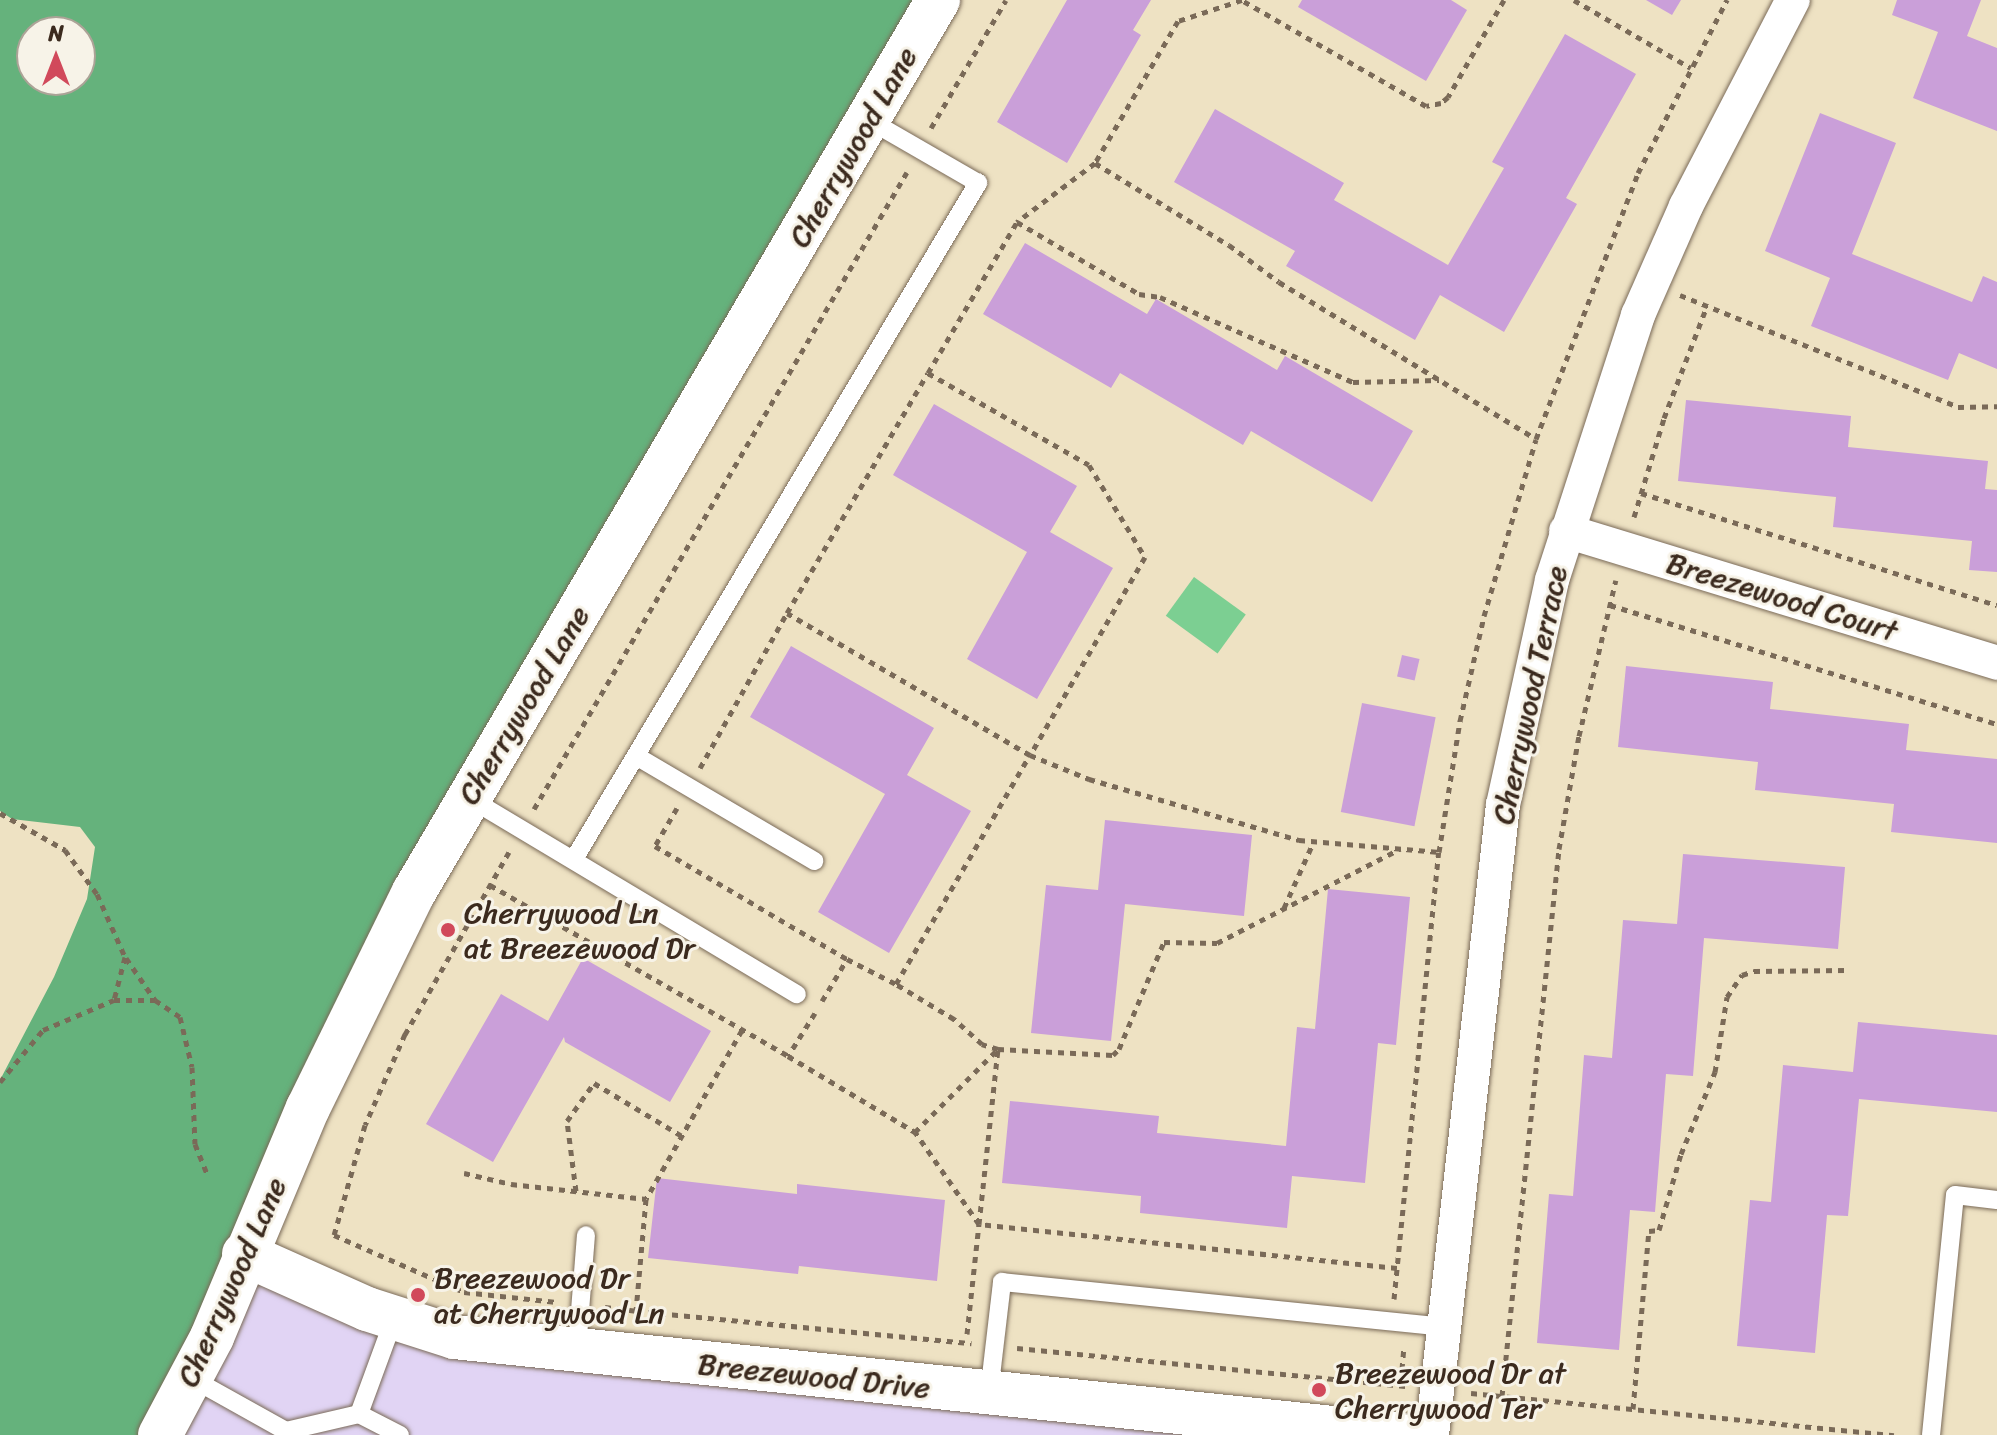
<!DOCTYPE html>
<html>
<head>
<meta charset="utf-8">
<style>
  body { margin:0 }
  #map { position:relative; width:1997px; height:1435px; overflow:hidden; background:#eee2c3; font-family:Sriracha,sans-serif }
  div>[style] { position:absolute }
  .built>* { inset:0; background:#e1d4f4 }
  .green>* { inset:0; background:#7ccf92; transform-origin:0 0 }
  .forest>* { inset:0; background:#65b27c }
  .building>* { inset:0; background:#ca9fd9; transform-origin:0 0 }
  .path>* { height:5px; margin-top:-2.5px; transform-origin:0; background:repeating-linear-gradient(90deg,#7a6a58 0 6px,transparent 0 12px) }
  .roads { filter:drop-shadow(0 0 2px #7a6a58) drop-shadow(0 0 2px #7a6a58) }
  .service>* { height:18px; margin:-9px; padding:0 9px; transform-origin:9px; border-radius:9px; background:#fff }
  .minor>* { height:34px; margin:-17px; padding:0 17px; transform-origin:17px; border-radius:17px; background:#fff }
  .tertiary>* { height:44px; margin:-22px; padding:0 22px; transform-origin:22px; border-radius:22px; background:#fff }
  .dots>* { width:22px; height:22px; translate:-50% -50%; box-sizing:border-box; border:4px solid #f7f3e8; border-radius:50% }
  span { translate:-50% -50%; white-space:nowrap; text-align:center; line-height:1.15; -webkit-text-stroke:6px #f7f3e8; paint-order:stroke }
  .street-label { font-size:30px; color:#3b2a1e }
  .poi-label { font-size:30px; color:#3b2a1e }
  .left { translate:0 -50%; text-align:left }
  .north { position:absolute; left:16px; top:16px; width:80px; height:80px; box-sizing:border-box; background:#f7f3e8; border:2px solid #aca397; border-radius:50%; rotate:0deg; font-size:22px; font-weight:700; line-height:32px; text-align:center; color:#3b2a1e }
  .north::after { content:''; display:block; margin:auto; width:28px; height:36px; background:#d1495b; clip-path:polygon(50% 0,100% 100%,50% 72%,0 100%) }
</style>
</head>
<body>
<div id="map">
  <div class="built">
    <i style="clip-path:polygon(244px 1254px,367px 1309px,1400px 1435px,160px 1435px)"></i>
  </div>
  <div class="green">
    <i style="left:1194px;top:577px;width:64px;height:48px;rotate:36deg"></i>
  </div>
  <div class="forest">
    <i style="clip-path:polygon(evenodd,0 0,938px 0,414px 892px,160px 1435px,0 1435px,0 1080px,54px 977px,87px 899px,95px 847px,80px 827px,12px 819px,0 811px,0 0,32px 32px,80px 32px,80px 80px,32px 80px,32px 32px)"></i>
  </div>
  <div class="building">
    <i style="clip-path:polygon(1067px 0,1151px 0,1133px 30px,1141px 35px,1067px 163px,997px 122px)"></i>
    <i style="clip-path:polygon(1302px 0,1451px 0,1467px 10px,1426px 81px,1298px 7px)"></i>
    <i style="clip-path:polygon(1646px 0,1681px 0,1672px 15px)"></i>
    <i style="clip-path:polygon(1897px 0,1981px 0,1967px 36px,1997px 48px,1997px 131px,1913px 98px,1938px 32px,1892px 15px)"></i>
    <i style="clip-path:polygon(1565px 34px,1636px 74px,1566px 198px,1577px 204px,1504px 332px,1440px 295px,1415px 340px,1286px 266px,1295px 251px,1174px 182px,1215px 109px,1344px 183px,1334px 200px,1448px 265px,1504px 168px,1492px 162px)"></i>
    <i style="clip-path:polygon(1820px 113px,1896px 143px,1852px 254px,1972px 302px,1983px 276px,1997px 282px,1997px 369px,1959px 353px,1948px 380px,1811px 326px,1830px 278px,1765px 251px)"></i>
    <i style="clip-path:polygon(1025px 243px,1147px 314px,1156px 299px,1277px 370px,1285px 356px,1413px 431px,1372px 502px,1251px 431px,1243px 445px,1120px 373px,1111px 388px,983px 314px)"></i>
    <i style="clip-path:polygon(1686px 400px,1851px 416px,1848px 447px,1988px 461px,1985px 489px,1997px 490px,1997px 572px,1969px 570px,1972px 541px,1833px 527px,1836px 497px,1678px 481px)"></i>
    <i style="clip-path:polygon(934px 404px,1077px 486px,1050px 532px,1113px 568px,1037px 699px,967px 659px,1027px 552px,893px 475px)"></i>
    <i style="clip-path:polygon(791px 646px,934px 728px,907px 775px,971px 811px,889px 953px,818px 912px,885px 794px,750px 717px)"></i>
    <i style="left:1402px;top:655px;width:18px;height:22px;rotate:13deg"></i>
    <i style="clip-path:polygon(1626px 666px,1773px 682px,1770px 709px,1909px 724px,1906px 750px,1997px 759px,1997px 843px,1891px 832px,1894px 804px,1755px 790px,1758px 762px,1618px 747px)"></i>
    <i style="left:1362px;top:703px;width:75px;height:111px;rotate:11deg"></i>
    <i style="clip-path:polygon(1105px 820px,1252px 835px,1244px 916px,1125px 904px,1111px 1041px,1031px 1033px,1046px 885px,1098px 890px)"></i>
    <i style="clip-path:polygon(1683px 854px,1845px 867px,1838px 949px,1704px 938px,1693px 1076px,1666px 1074px,1655px 1212px,1630px 1210px,1619px 1350px,1537px 1343px,1549px 1194px,1573px 1196px,1584px 1055px,1612px 1058px,1623px 920px,1677px 924px)"></i>
    <i style="clip-path:polygon(1328px 889px,1410px 897px,1396px 1045px,1378px 1043px,1365px 1183px,1292px 1176px,1287px 1228px,1140px 1213px,1141px 1196px,1002px 1183px,1010px 1101px,1159px 1116px,1157px 1133px,1286px 1146px,1297px 1027px,1315px 1029px)"></i>
    <i style="clip-path:polygon(583px 958px,711px 1031px,670px 1102px,565px 1042px,564px 1037px,493px 1162px,426px 1124px,501px 994px,548px 1021px)"></i>
    <i style="clip-path:polygon(1858px 1022px,1997px 1035px,1997px 1112px,1859px 1099px,1848px 1216px,1827px 1215px,1815px 1353px,1737px 1346px,1750px 1200px,1771px 1202px,1783px 1065px,1853px 1072px)"></i>
    <i style="clip-path:polygon(657px 1178px,797px 1194px,797px 1184px,945px 1200px,937px 1281px,799px 1266px,798px 1274px,648px 1258px)"></i>
  </div>
  <div class="path">
    <i style="left:1504px;top:0;width:112px;rotate:120deg"></i>
    <i style="left:1448px;top:97px;width:9px;rotate:139deg"></i>
    <i style="left:1441px;top:103px;width:15px;rotate:169deg"></i>
    <i style="left:1426px;top:106px;width:212px;rotate:-150.1deg"></i>
    <i style="left:1242px;top:0;width:67px;rotate:161.8deg"></i>
    <i style="left:1178px;top:21px;width:164px;rotate:120.3deg"></i>
    <i style="left:1095px;top:163px;width:157px;rotate:31.5deg"></i>
    <i style="left:1229px;top:245px;width:62px;rotate:36.5deg"></i>
    <i style="left:1279px;top:282px;width:301px;rotate:31.4deg"></i>
    <i style="left:1574px;top:0;width:135px;rotate:30.2deg"></i>
    <i style="left:931px;top:128px;width:148px;rotate:-59.6deg"></i>
    <i style="left:1095px;top:163px;width:98px;rotate:142.9deg"></i>
    <i style="left:1017px;top:222px;width:142px;rotate:30.5deg"></i>
    <i style="left:1139px;top:294px;width:21px;rotate:8deg"></i>
    <i style="left:1160px;top:297px;width:211px;rotate:23.8deg"></i>
    <i style="left:1353px;top:382px;width:86px;rotate:-1.3deg"></i>
    <i style="left:1680px;top:295px;width:300px;rotate:21.9deg"></i>
    <i style="left:1958px;top:407px;width:39px;rotate:-1deg"></i>
    <i style="left:928px;top:373px;width:185px;rotate:29.7deg"></i>
    <i style="left:1089px;top:465px;width:108px;rotate:58.7deg"></i>
    <i style="left:1145px;top:557px;width:229px;rotate:120.1deg"></i>
    <i style="left:1030px;top:755px;width:281px;rotate:-149.7deg"></i>
    <i style="left:787px;top:613px;width:278px;rotate:-59.6deg"></i>
    <i style="left:928px;top:373px;width:175px;rotate:-59.5deg"></i>
    <i style="left:1641px;top:493px;width:373px;rotate:17.5deg"></i>
    <i style="left:1634px;top:517px;width:103px;rotate:-73.1deg"></i>
    <i style="left:1664px;top:418px;width:120px;rotate:-69deg"></i>
    <i style="left:1610px;top:605px;width:405px;rotate:17.1deg"></i>
    <i style="left:700px;top:768px;width:178px;rotate:-60.7deg"></i>
    <i style="left:677px;top:808px;width:44px;rotate:120.1deg"></i>
    <i style="left:655px;top:846px;width:223px;rotate:30.5deg"></i>
    <i style="left:534px;top:809px;width:738px;rotate:-59.65deg"></i>
    <i style="left:0;top:813px;width:75px;rotate:29.6deg"></i>
    <i style="left:65px;top:850px;width:54px;rotate:54deg"></i>
    <i style="left:97px;top:894px;width:69px;rotate:66deg"></i>
    <i style="left:125px;top:957px;width:44px;rotate:104.3deg"></i>
    <i style="left:509px;top:852px;width:210px;rotate:119.7deg"></i>
    <i style="left:405px;top:1034px;width:99px;rotate:113.7deg"></i>
    <i style="left:365px;top:1125px;width:114px;rotate:105.7deg"></i>
    <i style="left:334px;top:1235px;width:142px;rotate:23.7deg"></i>
    <i style="left:464px;top:1292px;width:93px;rotate:6.2deg"></i>
    <i style="left:490px;top:885px;width:344px;rotate:29.8deg"></i>
    <i style="left:1284px;top:908px;width:73px;rotate:-65.9deg"></i>
    <i style="left:126px;top:958px;width:51px;rotate:55.4deg"></i>
    <i style="left:822px;top:1001px;width:49px;rotate:-59.2deg"></i>
    <i style="left:847px;top:959px;width:55px;rotate:27deg"></i>
    <i style="left:815px;top:1013px;width:51px;rotate:122.1deg"></i>
    <i style="left:788px;top:1056px;width:148px;rotate:30.9deg"></i>
    <i style="left:742px;top:1030px;width:194px;rotate:119.6deg"></i>
    <i style="left:646px;top:1199px;width:112px;rotate:95.1deg"></i>
    <i style="left:636px;top:1311px;width:337px;rotate:5.5deg"></i>
    <i style="left:0;top:1082px;width:67px;rotate:-50.4deg"></i>
    <i style="left:43px;top:1030px;width:77px;rotate:-22.9deg"></i>
    <i style="left:114px;top:1000px;width:41px"></i>
    <i style="left:155px;top:1000px;width:30px;rotate:34deg"></i>
    <i style="left:180px;top:1017px;width:51px;rotate:76.5deg"></i>
    <i style="left:192px;top:1067px;width:77px;rotate:87.8deg"></i>
    <i style="left:195px;top:1144px;width:31px;rotate:68deg"></i>
    <i style="left:464px;top:1173px;width:48px;rotate:13.2deg"></i>
    <i style="left:511px;top:1184px;width:136px;rotate:6.3deg"></i>
    <i style="left:576px;top:1191px;width:71px;rotate:-97.3deg"></i>
    <i style="left:567px;top:1121px;width:47px;rotate:-54.6deg"></i>
    <i style="left:594px;top:1083px;width:103px;rotate:31.1deg"></i>
    <i style="left:1397px;top:1268px;width:420px;rotate:-174deg"></i>
    <i style="left:979px;top:1224px;width:176px;rotate:-83.8deg"></i>
    <i style="left:998px;top:1049px;width:17px;rotate:-163deg"></i>
    <i style="left:982px;top:1044px;width:38px;rotate:-138deg"></i>
    <i style="left:954px;top:1019px;width:68px;rotate:-148.9deg"></i>
    <i style="left:896px;top:984px;width:265px;rotate:-59.7deg"></i>
    <i style="left:1030px;top:755px;width:64px;rotate:22.1deg"></i>
    <i style="left:1089px;top:779px;width:219px;rotate:16.2deg"></i>
    <i style="left:1299px;top:840px;width:141px;rotate:4.9deg"></i>
    <i style="left:1439px;top:852px;width:133px;rotate:-80.9deg"></i>
    <i style="left:1460px;top:721px;width:108px;rotate:-77.1deg"></i>
    <i style="left:1484px;top:616px;width:184px;rotate:-73.6deg"></i>
    <i style="left:1536px;top:439px;width:285px;rotate:-69deg"></i>
    <i style="left:1638px;top:173px;width:195px;rotate:-62.8deg"></i>
    <i style="left:1394px;top:1299px;width:449px;rotate:-84.3deg"></i>
    <i style="left:605px;top:1307px;width:31px;rotate:7deg"></i>
    <i style="left:967px;top:1334px;width:111px;rotate:-83.8deg"></i>
    <i style="left:979px;top:1224px;width:112px;rotate:-124.8deg"></i>
    <i style="left:915px;top:1132px;width:117px;rotate:-45deg"></i>
    <i style="left:998px;top:1049px;width:115px;rotate:3deg"></i>
    <i style="left:1113px;top:1055px;width:8px;rotate:-45deg"></i>
    <i style="left:1119px;top:1049px;width:116px;rotate:-67.2deg"></i>
    <i style="left:1164px;top:942px;width:53px;rotate:1.1deg"></i>
    <i style="left:1217px;top:943px;width:206px;rotate:-27.2deg"></i>
    <i style="left:1017px;top:1348px;width:390px;rotate:5.6deg"></i>
    <i style="left:1402px;top:1369px;width:22px;rotate:-85deg"></i>
    <i style="left:1471px;top:1393px;width:425px;rotate:5.7deg"></i>
    <i style="left:1502px;top:1396px;width:550px;rotate:-84.05deg"></i>
    <i style="left:1559px;top:849px;width:115px;rotate:-80deg"></i>
    <i style="left:1579px;top:736px;width:160px;rotate:-76.7deg"></i>
    <i style="left:1633px;top:1409px;width:179px;rotate:-84.9deg"></i>
    <i style="left:1649px;top:1231px;width:10px;rotate:-6deg"></i>
    <i style="left:1659px;top:1230px;width:79px;rotate:-73.9deg"></i>
    <i style="left:1681px;top:1154px;width:89px;rotate:-67.5deg"></i>
    <i style="left:1715px;top:1072px;width:76px;rotate:-80.9deg"></i>
    <i style="left:1727px;top:997px;width:27px;rotate:-56deg"></i>
    <i style="left:1742px;top:975px;width:13px;rotate:-18deg"></i>
    <i style="left:1754px;top:971px;width:93px;rotate:-0.6deg"></i>
  </div>
  <div class="roads">
    <div class="service">
      <i style="left:636px;top:756px;width:207px;rotate:30.5deg"></i>
      <i style="left:469px;top:798px;width:382px;rotate:30.9deg"></i>
      <i style="left:574px;top:859px;width:788px;rotate:-59.14deg"></i>
      <i style="left:978px;top:183px;width:126px;rotate:-150deg"></i>
      <i style="left:577px;top:1349px;width:114px;rotate:-85.5deg"></i>
      <i style="left:191px;top:1378px;width:109px;rotate:29.2deg"></i>
      <i style="left:286px;top:1431px;width:4px;rotate:117deg"></i>
      <i style="left:989px;top:1393px;width:112px;rotate:-83.3deg"></i>
      <i style="left:1002px;top:1282px;width:444px;rotate:5.8deg"></i>
      <i style="left:359px;top:1414px;width:46px;rotate:27.1deg"></i>
      <i style="left:286px;top:1431px;width:75px;rotate:-13.1deg"></i>
      <i style="left:359px;top:1414px;width:101px;rotate:-69.8deg"></i>
      <i style="left:1931px;top:1435px;width:241px;rotate:-84.3deg"></i>
      <i style="left:1955px;top:1195px;width:42px;rotate:6.8deg"></i>
    </div>
    <div class="minor">
      <i style="left:1566px;top:531px;width:451px;rotate:17deg"></i>
      <i style="left:1432px;top:1435px;width:634px;rotate:-83.57deg"></i>
      <i style="left:1503px;top:805px;width:230px;rotate:-77.7deg"></i>
      <i style="left:1552px;top:580px;width:279px;rotate:-72deg"></i>
      <i style="left:1638px;top:315px;width:119px;rotate:-66.2deg"></i>
      <i style="left:1686px;top:206px;width:232px;rotate:-62.6deg"></i>
    </div>
    <div class="tertiary">
      <i style="left:244px;top:1254px;width:135px;rotate:24.1deg"></i>
      <i style="left:367px;top:1309px;width:91px;rotate:17.8deg"></i>
      <i style="left:454px;top:1337px;width:951px;rotate:5.91deg"></i>
      <i style="left:160px;top:1435px;width:111px;rotate:-62deg"></i>
      <i style="left:212px;top:1337px;width:248px;rotate:-67.3deg"></i>
      <i style="left:308px;top:1108px;width:241px;rotate:-63.9deg"></i>
      <i style="left:414px;top:892px;width:1035px;rotate:-59.57deg"></i>
    </div>
  </div>
  <div class="dots">
    <i style="left:448px;top:930px;background:#d1495b"></i>
    <i style="left:418px;top:1295px;background:#d1495b"></i>
    <i style="left:1319px;top:1390px;background:#d1495b"></i>
  </div>
  <div class="street-label">
    <span style="left:853px;top:147px;rotate:-60deg">Cherrywood Lane</span>
    <span style="left:1782px;top:597px;rotate:17deg">Breezewood Court</span>
    <span style="left:1530px;top:695px;rotate:-78deg">Cherrywood Terrace</span>
    <span style="left:524px;top:705px;rotate:-59deg">Cherrywood Lane</span>
    <span style="left:232px;top:1282px;rotate:-66deg">Cherrywood Lane</span>
    <span style="left:814px;top:1376px;rotate:6deg">Breezewood Drive</span>
  </div>
  <div class="poi-label">
    <span class="left" style="left:464px;top:930px">Cherrywood Ln<br>at Breezewood Dr</span>
    <span class="left" style="left:434px;top:1295px">Breezewood Dr<br>at Cherrywood Ln</span>
    <span class="left" style="left:1335px;top:1390px">Breezewood Dr at<br>Cherrywood Ter</span>
  </div>
  <div class="north">N</div>
</div>
</body>
</html>
